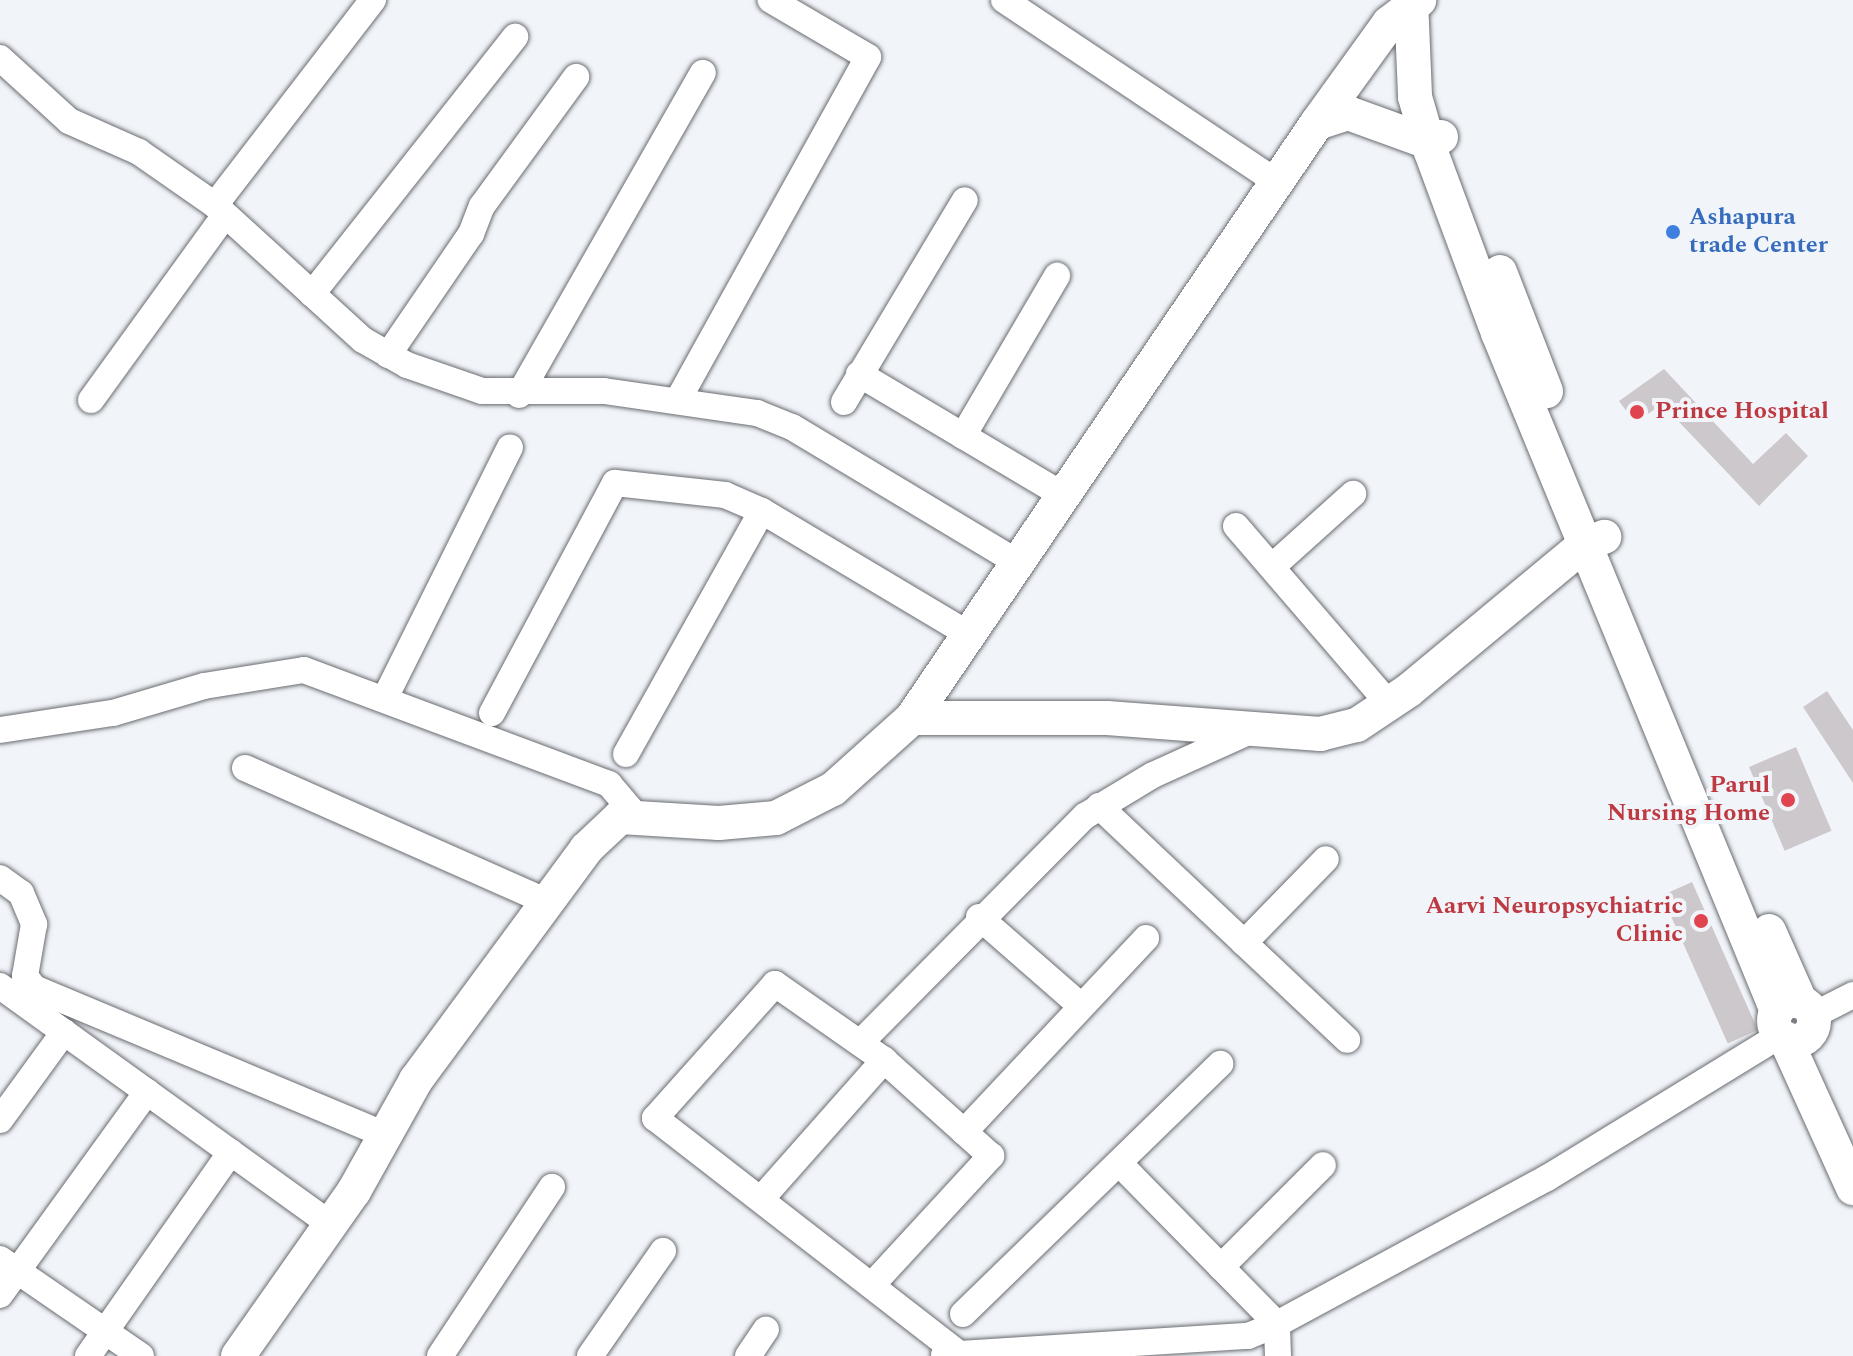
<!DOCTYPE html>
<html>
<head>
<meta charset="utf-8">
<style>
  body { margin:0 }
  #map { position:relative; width:1853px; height:1356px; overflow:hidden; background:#f1f4f9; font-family:Spectral,serif }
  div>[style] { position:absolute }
  .building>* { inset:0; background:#cdc8cc; transform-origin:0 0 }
  .roads { filter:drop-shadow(0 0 2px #696c70) drop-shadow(0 0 2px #696c70) }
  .minor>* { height:26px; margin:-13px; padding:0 13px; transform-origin:13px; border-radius:13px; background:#fff }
  .major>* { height:34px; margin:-17px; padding:0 17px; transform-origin:17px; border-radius:17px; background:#fff }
  .major>.ring { margin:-17px; padding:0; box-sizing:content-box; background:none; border:34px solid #fff; border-radius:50% }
  .dots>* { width:22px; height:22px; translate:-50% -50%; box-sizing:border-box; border:4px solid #f1f4f9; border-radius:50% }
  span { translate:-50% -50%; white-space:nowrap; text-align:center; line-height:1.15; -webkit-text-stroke:8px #f1f4f9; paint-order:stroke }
  .shop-label { font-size:24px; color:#366cbe; font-weight:700 }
  .left { translate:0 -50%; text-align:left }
  .health-label { font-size:24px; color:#be3a42; font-weight:700 }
  .right { translate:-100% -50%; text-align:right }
</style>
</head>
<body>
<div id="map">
  <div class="building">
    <i style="clip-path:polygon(1664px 369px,1753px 464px,1786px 433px,1808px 456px,1759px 506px,1662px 404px,1635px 423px,1619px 401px)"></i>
    <i style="clip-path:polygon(1827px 691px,1853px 730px,1853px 783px,1803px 707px)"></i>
    <i style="left:1796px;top:747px;width:91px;height:51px;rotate:67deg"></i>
    <i style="left:1692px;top:882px;width:162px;height:33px;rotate:66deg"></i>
  </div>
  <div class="roads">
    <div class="minor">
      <i style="left:1004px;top:0;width:328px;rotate:33.7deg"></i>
      <i style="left:0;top:58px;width:93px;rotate:42.4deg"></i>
      <i style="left:69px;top:121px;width:77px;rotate:23.9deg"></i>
      <i style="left:139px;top:152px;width:93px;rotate:34.9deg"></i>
      <i style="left:215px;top:205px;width:200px;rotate:42.4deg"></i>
      <i style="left:363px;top:340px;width:51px;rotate:29.6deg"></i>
      <i style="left:407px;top:365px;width:79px;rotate:19.1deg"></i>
      <i style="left:482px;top:391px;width:122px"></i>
      <i style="left:604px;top:391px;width:155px;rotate:8.2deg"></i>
      <i style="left:757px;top:413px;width:38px;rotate:22deg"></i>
      <i style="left:792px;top:427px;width:262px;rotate:31deg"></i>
      <i style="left:215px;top:205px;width:259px;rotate:-52.4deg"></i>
      <i style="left:312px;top:294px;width:328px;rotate:-51.7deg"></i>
      <i style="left:388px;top:355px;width:147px;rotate:-55.6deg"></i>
      <i style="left:471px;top:234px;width:30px;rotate:-69deg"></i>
      <i style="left:482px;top:206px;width:160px;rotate:-53.9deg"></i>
      <i style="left:859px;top:374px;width:237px;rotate:30.7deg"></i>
      <i style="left:519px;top:395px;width:371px;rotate:-60.3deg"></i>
      <i style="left:91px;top:400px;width:228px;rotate:-54.1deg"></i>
      <i style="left:678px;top:400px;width:392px;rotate:-61deg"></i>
      <i style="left:868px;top:57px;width:113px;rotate:-149.6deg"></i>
      <i style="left:844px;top:402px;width:235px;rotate:-59.1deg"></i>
      <i style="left:963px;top:436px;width:186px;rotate:-59.6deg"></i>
      <i style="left:1236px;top:526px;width:235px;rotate:49.3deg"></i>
      <i style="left:1273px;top:566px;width:108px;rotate:-42deg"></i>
      <i style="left:385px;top:698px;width:280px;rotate:-63.5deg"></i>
      <i style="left:492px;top:713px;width:261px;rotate:-61.9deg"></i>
      <i style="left:615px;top:483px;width:111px;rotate:6.2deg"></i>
      <i style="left:725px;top:495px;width:40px;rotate:23.4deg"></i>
      <i style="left:762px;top:511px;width:240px;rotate:30.8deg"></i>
      <i style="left:0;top:730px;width:114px;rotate:-8.6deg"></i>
      <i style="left:113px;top:713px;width:95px;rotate:-16.5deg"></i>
      <i style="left:204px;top:686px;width:101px;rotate:-9.1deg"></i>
      <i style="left:304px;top:670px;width:326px;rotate:20.5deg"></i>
      <i style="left:609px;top:784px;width:43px;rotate:49.7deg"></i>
      <i style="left:626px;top:754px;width:278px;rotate:-60.8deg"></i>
      <i style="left:245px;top:768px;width:330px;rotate:23.9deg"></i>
      <i style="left:1099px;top:806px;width:341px;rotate:43.3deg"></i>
      <i style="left:0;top:878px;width:26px;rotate:36deg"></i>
      <i style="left:21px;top:893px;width:34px;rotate:67deg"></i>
      <i style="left:34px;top:924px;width:53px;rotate:99.8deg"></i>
      <i style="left:25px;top:976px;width:15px;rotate:53deg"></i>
      <i style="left:34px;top:988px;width:381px;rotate:22.7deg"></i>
      <i style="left:979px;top:917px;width:134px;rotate:41.1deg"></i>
      <i style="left:1244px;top:943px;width:117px;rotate:-45.7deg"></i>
      <i style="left:0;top:986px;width:408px;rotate:35.8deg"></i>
      <i style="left:1814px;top:1015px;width:44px;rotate:-27.1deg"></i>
      <i style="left:860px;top:1043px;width:320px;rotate:-45.3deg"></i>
      <i style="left:1085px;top:816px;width:79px;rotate:-31.1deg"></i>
      <i style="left:1153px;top:775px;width:112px;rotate:-24.3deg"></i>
      <i style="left:0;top:1120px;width:109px;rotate:-54deg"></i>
      <i style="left:964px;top:1132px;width:266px;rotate:-46.8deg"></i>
      <i style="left:763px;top:1197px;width:183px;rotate:-48.5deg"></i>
      <i style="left:0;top:1259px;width:171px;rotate:34.5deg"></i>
      <i style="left:1221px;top:1267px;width:144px;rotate:-45deg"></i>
      <i style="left:872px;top:1285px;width:176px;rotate:-47.3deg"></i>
      <i style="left:991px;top:1156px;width:144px;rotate:-138.1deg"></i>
      <i style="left:884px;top:1060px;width:133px;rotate:-145.1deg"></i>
      <i style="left:775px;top:984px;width:180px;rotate:131.8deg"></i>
      <i style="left:655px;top:1118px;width:385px;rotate:37.8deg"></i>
      <i style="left:0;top:1295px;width:251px;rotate:-54.1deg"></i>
      <i style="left:963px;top:1314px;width:359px;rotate:-44.2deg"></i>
      <i style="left:944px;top:1355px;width:305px;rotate:-3.6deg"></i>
      <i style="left:1248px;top:1336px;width:31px;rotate:-22deg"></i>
      <i style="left:1277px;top:1324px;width:224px;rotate:-134.5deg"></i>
      <i style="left:88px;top:1356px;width:249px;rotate:-55deg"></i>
      <i style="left:440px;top:1356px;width:203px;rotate:-56.5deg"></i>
      <i style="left:590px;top:1356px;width:128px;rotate:-55.2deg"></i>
      <i style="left:748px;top:1356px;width:32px;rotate:-56deg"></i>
      <i style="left:1278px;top:1356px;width:32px;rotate:-92deg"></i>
      <i style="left:1277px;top:1324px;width:307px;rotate:-28.4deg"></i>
      <i style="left:1547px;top:1178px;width:273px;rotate:-31.5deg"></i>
    </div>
    <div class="major">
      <i style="left:1411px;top:0;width:97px;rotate:87.6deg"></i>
      <i style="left:1415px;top:97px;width:57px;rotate:73.8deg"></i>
      <i style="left:1431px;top:152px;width:193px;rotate:69.7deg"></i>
      <i style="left:1498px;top:333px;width:733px;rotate:67.63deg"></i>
      <i style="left:1317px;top:123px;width:33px;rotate:-18deg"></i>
      <i style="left:1348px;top:113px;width:85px;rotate:19.9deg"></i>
      <i style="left:1428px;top:142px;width:14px;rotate:-21deg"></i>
      <i style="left:1500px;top:272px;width:128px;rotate:68.9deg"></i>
      <i style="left:912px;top:718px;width:720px;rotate:-55.76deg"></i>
      <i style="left:1317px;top:123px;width:123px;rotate:-54.2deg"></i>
      <i style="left:1389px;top:23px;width:38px;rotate:-37deg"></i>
      <i style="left:1769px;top:931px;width:77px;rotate:66.1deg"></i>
      <i class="ring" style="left:1774px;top:1001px;width:6px;height:6px"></i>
      <i style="left:1785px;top:1038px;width:165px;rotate:65.6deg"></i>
      <i style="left:238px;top:1356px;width:202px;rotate:-54.9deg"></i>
      <i style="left:354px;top:1191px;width:127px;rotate:-60.8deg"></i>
      <i style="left:416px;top:1080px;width:287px;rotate:-53.6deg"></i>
      <i style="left:586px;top:849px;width:47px;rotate:-43.3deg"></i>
      <i style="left:620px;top:817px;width:99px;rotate:3.5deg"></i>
      <i style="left:719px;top:823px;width:57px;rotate:-5deg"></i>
      <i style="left:776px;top:818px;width:64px;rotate:-27deg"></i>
      <i style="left:833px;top:789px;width:106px;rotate:-41.9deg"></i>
      <i style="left:912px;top:718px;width:195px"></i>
      <i style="left:1107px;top:718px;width:214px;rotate:4.3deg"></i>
      <i style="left:1320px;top:734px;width:38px;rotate:-14deg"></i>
      <i style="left:1357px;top:725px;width:61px;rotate:-33.7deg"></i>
      <i style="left:1408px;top:691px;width:229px;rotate:-39.7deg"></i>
      <i style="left:1584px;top:545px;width:22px;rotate:-22deg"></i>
    </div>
  </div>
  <div class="dots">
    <i style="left:1673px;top:232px;background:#3f7fe0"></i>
    <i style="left:1637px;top:412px;background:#e0444e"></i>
    <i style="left:1788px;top:800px;background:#e0444e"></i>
    <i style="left:1701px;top:921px;background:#e0444e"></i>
  </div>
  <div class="shop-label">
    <span class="left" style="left:1689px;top:232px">Ashapura<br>trade Center</span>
  </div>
  <div class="health-label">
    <span class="left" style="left:1655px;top:412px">Prince Hospital</span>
    <span class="right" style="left:1770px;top:800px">Parul<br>Nursing Home</span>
    <span class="right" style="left:1683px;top:921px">Aarvi Neuropsychiatric<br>Clinic</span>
  </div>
</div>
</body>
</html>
